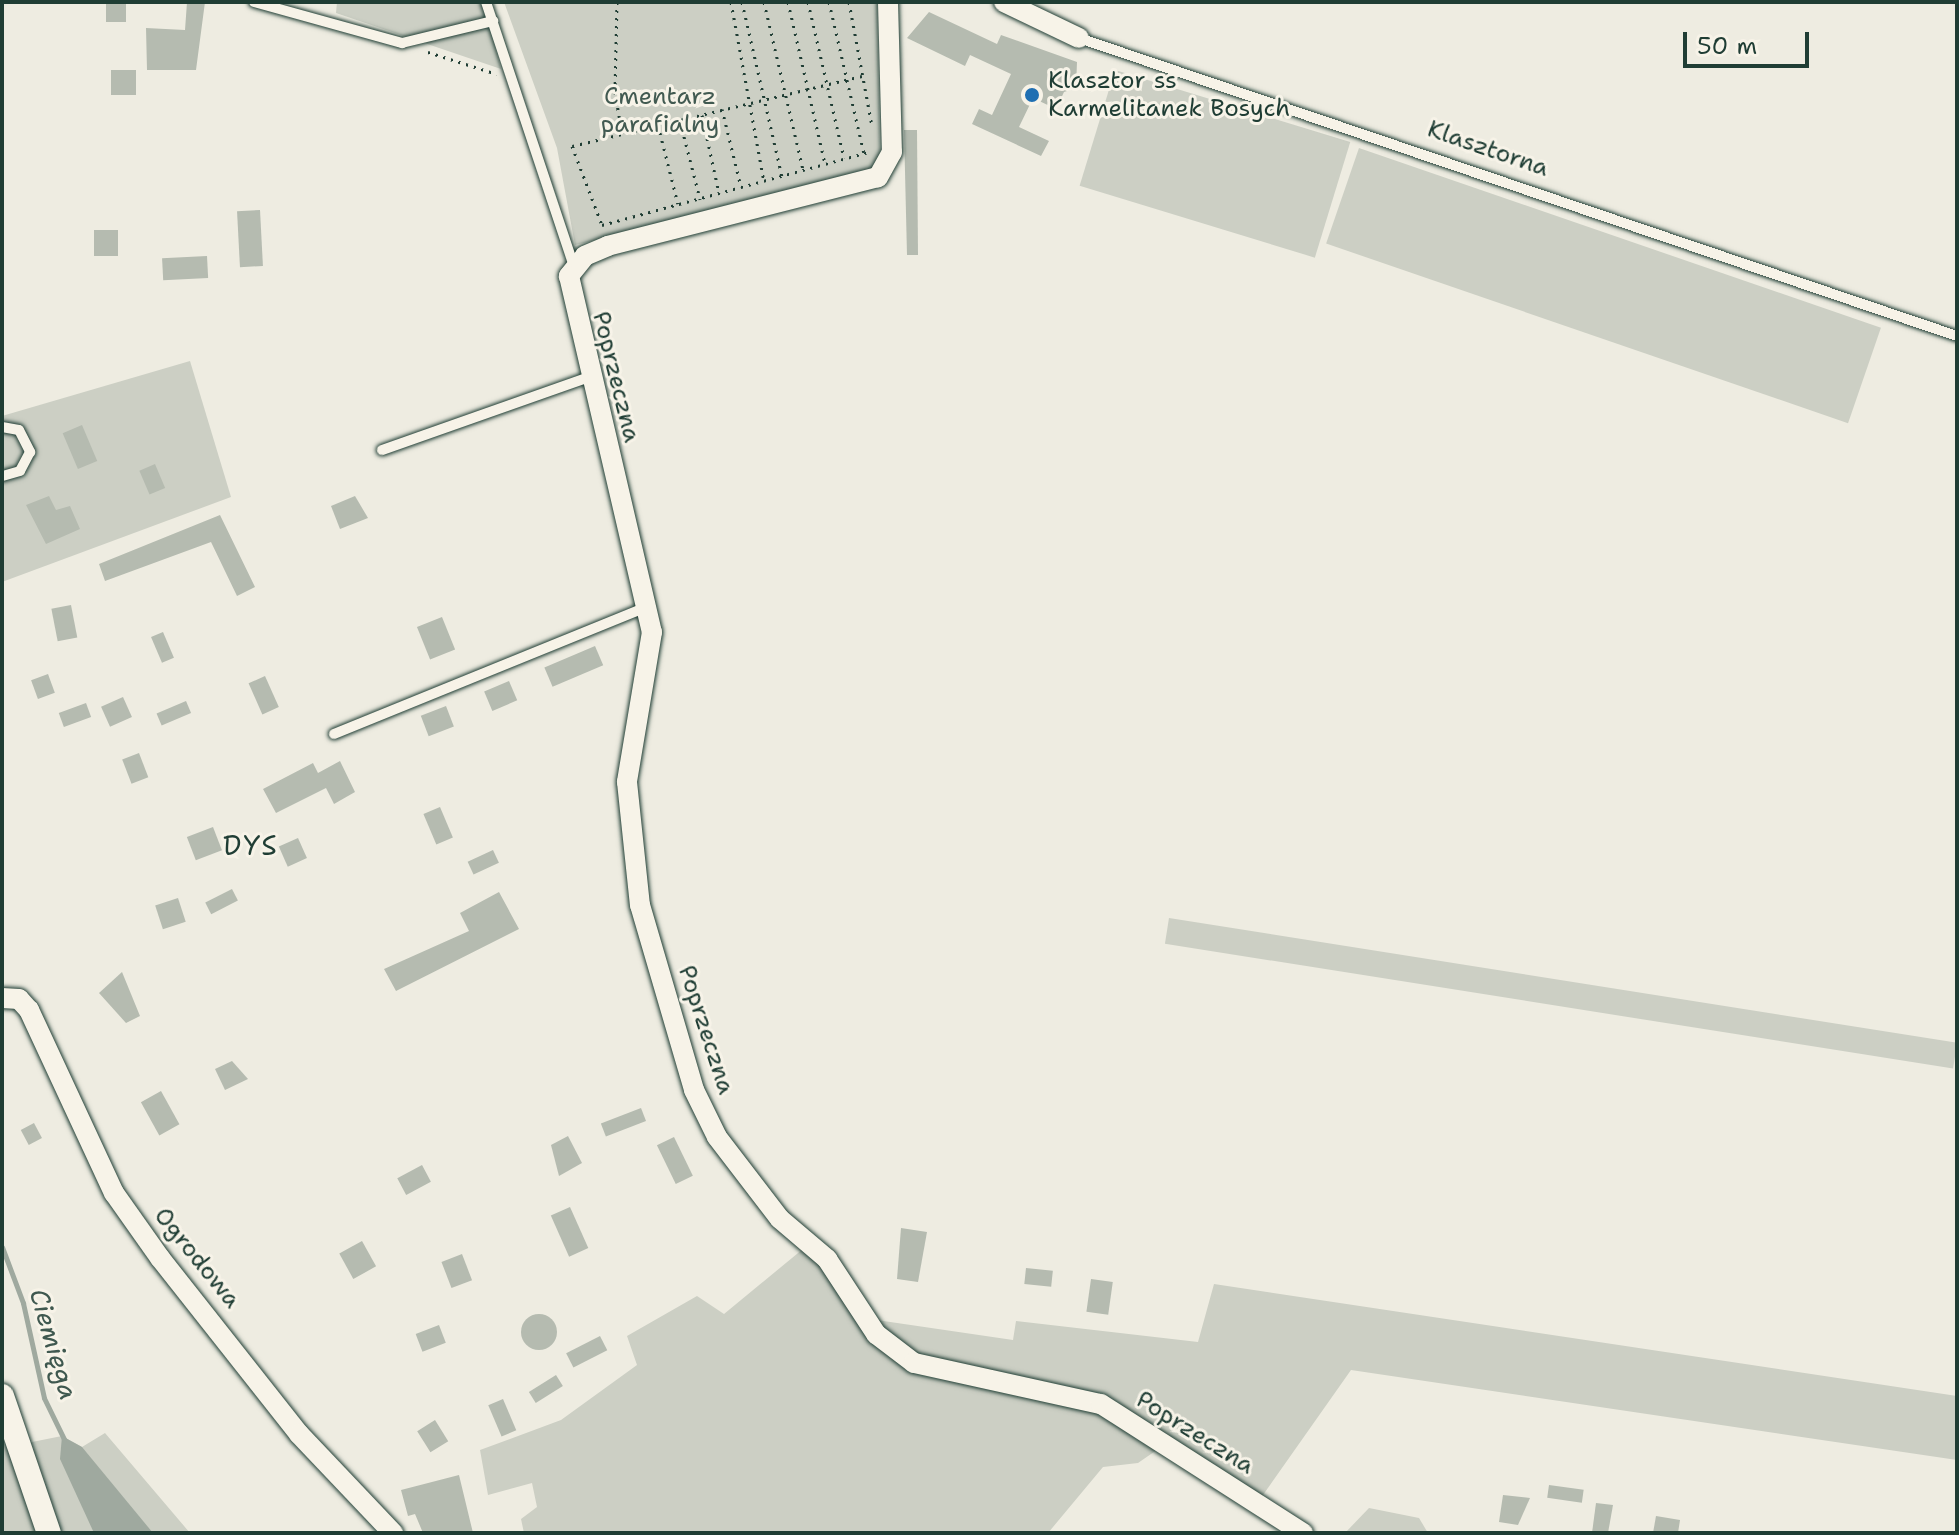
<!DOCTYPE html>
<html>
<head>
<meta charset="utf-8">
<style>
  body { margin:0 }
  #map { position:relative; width:1959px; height:1535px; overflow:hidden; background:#eeece1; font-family:"Shantell Sans",sans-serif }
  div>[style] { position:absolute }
  .green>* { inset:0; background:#cccfc4; transform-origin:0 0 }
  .water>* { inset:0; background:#9fa99f }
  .stream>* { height:5px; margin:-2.5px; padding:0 2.5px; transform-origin:2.5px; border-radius:2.5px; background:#9fa99f }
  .building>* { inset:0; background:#b5bbb0; transform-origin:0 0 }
  .round { border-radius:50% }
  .path>* { height:3px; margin-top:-1.5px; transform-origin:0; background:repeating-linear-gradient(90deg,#1f3d34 0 2px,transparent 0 8px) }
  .roads { filter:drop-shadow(0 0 2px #1f3d34) drop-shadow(0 0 2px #1f3d34) }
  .service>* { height:10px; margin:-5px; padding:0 5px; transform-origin:5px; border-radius:5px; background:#f7f3e8 }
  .minor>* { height:20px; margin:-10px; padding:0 10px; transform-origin:10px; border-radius:10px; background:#f7f3e8 }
  .tertiary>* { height:24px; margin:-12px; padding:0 12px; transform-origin:12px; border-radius:12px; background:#f7f3e8 }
  .dots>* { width:22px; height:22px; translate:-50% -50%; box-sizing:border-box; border:4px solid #f7f3e8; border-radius:50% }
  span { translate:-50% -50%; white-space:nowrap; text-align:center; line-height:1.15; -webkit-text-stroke:6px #f7f3e8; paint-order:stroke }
  .poi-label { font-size:24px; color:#1f3d34 }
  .left { translate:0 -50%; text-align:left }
  .park-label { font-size:24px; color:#425a51 }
  .street-label { font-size:24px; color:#1f3d34 }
  .water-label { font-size:26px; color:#3f584f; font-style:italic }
  .quarter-label { font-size:28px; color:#1f3d34; letter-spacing:2px }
  .frame { position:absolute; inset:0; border:4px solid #1f3d34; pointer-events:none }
  .scale { position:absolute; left:1683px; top:32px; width:126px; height:36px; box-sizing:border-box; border:4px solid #1f3d34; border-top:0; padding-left:10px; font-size:24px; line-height:28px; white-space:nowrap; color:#1f3d34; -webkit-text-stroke:6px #f7f3e8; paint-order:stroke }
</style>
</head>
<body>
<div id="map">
  <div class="green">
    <i style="clip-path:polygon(337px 2px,483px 2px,501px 69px,336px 13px)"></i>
    <i style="clip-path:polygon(504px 2px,877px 2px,880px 164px,874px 173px,575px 245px,557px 148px)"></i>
    <i style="left:1115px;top:70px;width:246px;height:121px;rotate:17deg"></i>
    <i style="left:1359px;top:148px;width:552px;height:101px;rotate:19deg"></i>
    <i style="clip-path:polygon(190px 361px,231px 497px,2px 582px,2px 416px)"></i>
    <i style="left:1169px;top:918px;width:798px;height:26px;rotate:9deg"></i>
    <i style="clip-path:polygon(809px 1244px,863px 1318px,1013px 1340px,1016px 1321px,1198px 1342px,1214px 1284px,1957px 1396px,1957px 1460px,1351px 1370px,1258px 1502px,1164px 1445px,1138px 1463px,1103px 1467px,1048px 1533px,524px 1533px,521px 1519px,537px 1507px,532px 1483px,488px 1495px,480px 1450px,561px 1420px,637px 1365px,627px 1336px,697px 1296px,724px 1314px)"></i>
    <i style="clip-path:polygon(105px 1433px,190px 1533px,57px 1533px,27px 1443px,62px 1436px,82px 1447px)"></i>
    <i style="clip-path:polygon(2px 1435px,20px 1484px,37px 1533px,2px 1533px)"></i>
    <i style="clip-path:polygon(1369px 1508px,1419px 1518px,1428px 1533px,1345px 1533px)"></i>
  </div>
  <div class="water">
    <i style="clip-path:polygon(62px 1436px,82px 1447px,153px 1533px,94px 1533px,60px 1459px)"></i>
  </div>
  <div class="stream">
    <i style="left:2px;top:1247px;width:60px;rotate:69.4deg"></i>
    <i style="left:23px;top:1303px;width:97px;rotate:77.5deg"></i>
    <i style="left:44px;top:1398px;width:46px;rotate:64deg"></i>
  </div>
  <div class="building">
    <i style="left:106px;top:2px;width:20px;height:20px"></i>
    <i style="clip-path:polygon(187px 2px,205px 2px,196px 70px,147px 70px,146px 28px,185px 30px)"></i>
    <i style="clip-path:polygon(929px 12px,997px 44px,1001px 35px,1077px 62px,1076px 88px,1064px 92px,1056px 109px,1033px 98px,1019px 127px,1049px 141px,1041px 156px,972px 124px,979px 109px,992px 115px,1011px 74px,970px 55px,965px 66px,907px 38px)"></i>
    <i style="left:111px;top:70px;width:25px;height:25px"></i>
    <i style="clip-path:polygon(904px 130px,917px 130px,918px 255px,907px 255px)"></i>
    <i style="left:260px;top:210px;width:56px;height:23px;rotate:87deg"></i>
    <i style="left:94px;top:230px;width:24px;height:26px"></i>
    <i style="left:207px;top:256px;width:22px;height:45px;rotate:87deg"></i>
    <i style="left:82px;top:425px;width:39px;height:21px;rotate:67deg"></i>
    <i style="left:155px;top:464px;width:26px;height:17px;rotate:67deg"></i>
    <i style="clip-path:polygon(49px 496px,56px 510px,70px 506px,80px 529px,46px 544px,26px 505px)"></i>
    <i style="clip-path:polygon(355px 496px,368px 518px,340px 529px,331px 506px)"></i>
    <i style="clip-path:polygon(220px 515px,255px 587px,237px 596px,211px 542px,105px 581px,99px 564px)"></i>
    <i style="left:71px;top:605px;width:33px;height:20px;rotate:79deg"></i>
    <i style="left:442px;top:617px;width:35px;height:27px;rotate:68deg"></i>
    <i style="left:163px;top:632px;width:28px;height:13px;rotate:67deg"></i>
    <i style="left:595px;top:646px;width:21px;height:55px;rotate:67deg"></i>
    <i style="left:48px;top:674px;width:20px;height:18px;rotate:70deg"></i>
    <i style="left:265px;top:676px;width:34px;height:18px;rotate:66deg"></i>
    <i style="left:509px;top:681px;width:21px;height:27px;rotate:67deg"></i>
    <i style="left:123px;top:697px;width:22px;height:24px;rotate:66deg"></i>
    <i style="left:186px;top:701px;width:13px;height:32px;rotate:67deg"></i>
    <i style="left:86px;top:703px;width:15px;height:29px;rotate:70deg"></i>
    <i style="left:446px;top:706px;width:22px;height:27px;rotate:69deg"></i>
    <i style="left:139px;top:753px;width:26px;height:18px;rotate:69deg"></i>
    <i style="clip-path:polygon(340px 761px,355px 792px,334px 804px,326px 788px,276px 813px,263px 789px,313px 763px,318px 773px)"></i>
    <i style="left:440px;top:807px;width:33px;height:18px;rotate:67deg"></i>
    <i style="left:213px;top:827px;width:25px;height:28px;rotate:69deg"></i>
    <i style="left:298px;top:838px;width:22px;height:21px;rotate:66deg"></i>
    <i style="left:493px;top:850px;width:14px;height:28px;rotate:65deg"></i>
    <i style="left:232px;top:889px;width:13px;height:30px;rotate:63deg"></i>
    <i style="clip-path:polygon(499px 892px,519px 929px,396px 991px,384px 969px,469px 931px,460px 913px)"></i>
    <i style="left:178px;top:898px;width:25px;height:24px;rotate:72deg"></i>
    <i style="clip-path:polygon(122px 972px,140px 1016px,126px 1023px,99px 993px)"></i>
    <i style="clip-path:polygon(232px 1061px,248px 1079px,225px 1090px,215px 1069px)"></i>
    <i style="left:161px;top:1091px;width:38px;height:23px;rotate:61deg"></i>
    <i style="left:641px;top:1108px;width:14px;height:43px;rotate:69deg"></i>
    <i style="left:34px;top:1123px;width:17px;height:15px;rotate:62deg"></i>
    <i style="clip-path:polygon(568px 1136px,582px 1163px,559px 1176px,551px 1145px)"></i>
    <i style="left:674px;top:1137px;width:43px;height:19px;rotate:64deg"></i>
    <i style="left:422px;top:1165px;width:19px;height:28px;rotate:62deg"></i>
    <i style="left:570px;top:1207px;width:45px;height:21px;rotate:66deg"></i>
    <i style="clip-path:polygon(901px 1228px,927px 1232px,918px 1282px,897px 1279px)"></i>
    <i style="left:362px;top:1241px;width:29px;height:26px;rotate:61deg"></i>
    <i style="left:462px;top:1254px;width:28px;height:22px;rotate:69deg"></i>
    <i style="left:1026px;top:1268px;width:27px;height:16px;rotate:6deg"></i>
    <i style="left:1091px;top:1279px;width:22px;height:33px;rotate:8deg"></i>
    <i class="round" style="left:521px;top:1314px;width:36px;height:36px"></i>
    <i style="left:439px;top:1325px;width:19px;height:25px;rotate:69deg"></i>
    <i style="left:600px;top:1336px;width:16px;height:38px;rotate:63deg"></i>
    <i style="left:556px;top:1375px;width:13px;height:32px;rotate:58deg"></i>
    <i style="left:503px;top:1399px;width:34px;height:16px;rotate:67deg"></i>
    <i style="left:435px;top:1420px;width:25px;height:21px;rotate:58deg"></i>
    <i style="clip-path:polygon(459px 1475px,473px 1533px,423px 1533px,415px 1514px,408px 1516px,401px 1490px)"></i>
    <i style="left:1549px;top:1485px;width:35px;height:13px;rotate:8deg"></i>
    <i style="clip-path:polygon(1503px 1495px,1530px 1498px,1518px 1525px,1499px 1522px)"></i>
    <i style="clip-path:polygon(1596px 1503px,1613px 1505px,1608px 1533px,1592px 1533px)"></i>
    <i style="clip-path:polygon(1656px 1516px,1680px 1520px,1678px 1533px,1653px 1533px)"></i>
  </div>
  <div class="path">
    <i style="left:617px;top:2px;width:90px;rotate:91.3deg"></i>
    <i style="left:615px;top:92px;width:42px;rotate:80.3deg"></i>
    <i style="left:731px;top:2px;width:182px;rotate:79.6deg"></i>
    <i style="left:742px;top:2px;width:179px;rotate:77.1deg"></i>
    <i style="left:764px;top:2px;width:172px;rotate:76.9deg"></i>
    <i style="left:788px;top:2px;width:166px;rotate:77.1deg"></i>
    <i style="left:808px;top:2px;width:160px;rotate:77deg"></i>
    <i style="left:829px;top:2px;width:156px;rotate:77deg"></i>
    <i style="left:849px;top:2px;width:126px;rotate:79.5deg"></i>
    <i style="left:428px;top:52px;width:72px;rotate:17.7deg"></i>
    <i style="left:862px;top:76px;width:298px;rotate:166.4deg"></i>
    <i style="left:572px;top:146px;width:85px;rotate:69.2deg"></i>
    <i style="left:602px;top:225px;width:277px;rotate:-15.3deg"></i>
    <i style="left:722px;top:109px;width:80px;rotate:76.3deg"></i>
    <i style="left:702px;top:115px;width:80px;rotate:77.7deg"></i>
    <i style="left:680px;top:121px;width:81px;rotate:75.6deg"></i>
    <i style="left:658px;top:125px;width:81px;rotate:75.8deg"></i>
  </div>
  <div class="roads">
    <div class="service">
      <i style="left:254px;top:2px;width:154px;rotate:15.5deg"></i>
      <i style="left:402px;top:43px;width:94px;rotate:-13.6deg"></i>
      <i style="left:486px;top:2px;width:279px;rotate:71.6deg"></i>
      <i style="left:1079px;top:38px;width:927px;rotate:18.75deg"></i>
      <i style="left:2px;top:427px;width:17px;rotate:10deg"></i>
      <i style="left:19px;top:430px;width:25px;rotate:63deg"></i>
      <i style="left:30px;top:452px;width:21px;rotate:118deg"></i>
      <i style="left:20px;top:471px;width:19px;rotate:164deg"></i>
      <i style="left:382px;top:450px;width:217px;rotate:-19.4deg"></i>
      <i style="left:334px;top:734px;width:338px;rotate:-22.1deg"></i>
    </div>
    <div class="minor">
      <i style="left:888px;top:2px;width:150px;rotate:88.5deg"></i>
      <i style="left:892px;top:152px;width:29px;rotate:119deg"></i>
      <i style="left:878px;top:177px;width:279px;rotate:165.7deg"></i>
      <i style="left:608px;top:246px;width:25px;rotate:157deg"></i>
      <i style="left:585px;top:256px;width:26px;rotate:129deg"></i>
      <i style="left:569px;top:276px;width:366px;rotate:76.9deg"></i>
      <i style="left:652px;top:632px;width:152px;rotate:99.5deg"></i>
      <i style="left:627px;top:782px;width:124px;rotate:84deg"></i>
      <i style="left:640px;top:905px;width:193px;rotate:73.7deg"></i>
      <i style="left:694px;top:1090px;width:52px;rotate:63.9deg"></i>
      <i style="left:717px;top:1137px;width:103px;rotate:52.5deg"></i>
      <i style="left:780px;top:1219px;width:62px;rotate:40.4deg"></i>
      <i style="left:827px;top:1259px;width:90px;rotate:56.8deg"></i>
      <i style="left:876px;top:1334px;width:48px;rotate:37.3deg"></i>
      <i style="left:914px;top:1363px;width:191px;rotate:12.4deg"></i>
      <i style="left:1101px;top:1404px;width:240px;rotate:32.6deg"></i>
      <i style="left:1004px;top:2px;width:83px;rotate:25.6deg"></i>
      <i style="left:2px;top:998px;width:17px;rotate:3deg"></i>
      <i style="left:19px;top:999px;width:15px;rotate:48deg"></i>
      <i style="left:29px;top:1010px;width:202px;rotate:65.1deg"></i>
      <i style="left:114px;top:1193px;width:80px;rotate:54.7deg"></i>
      <i style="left:160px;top:1258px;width:224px;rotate:51.7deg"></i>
      <i style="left:299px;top:1434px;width:137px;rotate:46.5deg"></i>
    </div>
    <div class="tertiary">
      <i style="left:2px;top:1396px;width:145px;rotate:71.1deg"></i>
    </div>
  </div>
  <div class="dots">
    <i style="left:1032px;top:95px;background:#1f6fb2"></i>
  </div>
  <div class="poi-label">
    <span class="left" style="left:1048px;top:95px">Klasztor ss<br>Karmelitanek Bosych</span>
  </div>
  <div class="park-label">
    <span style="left:660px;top:111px">Cmentarz<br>parafialny</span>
  </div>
  <div class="street-label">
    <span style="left:1488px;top:149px;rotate:19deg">Klasztorna</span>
    <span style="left:616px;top:377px;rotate:76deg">Poprzeczna</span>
    <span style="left:706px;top:1030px;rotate:72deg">Poprzeczna</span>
    <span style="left:197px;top:1258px;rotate:51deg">Ogrodowa</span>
    <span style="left:1195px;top:1433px;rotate:32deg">Poprzeczna</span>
  </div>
  <div class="water-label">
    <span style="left:54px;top:1344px;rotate:74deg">Ciemięga</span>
  </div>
  <div class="quarter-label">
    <span style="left:251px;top:845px">DYS</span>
  </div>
  <div class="frame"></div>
  <div class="scale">50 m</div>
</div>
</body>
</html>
